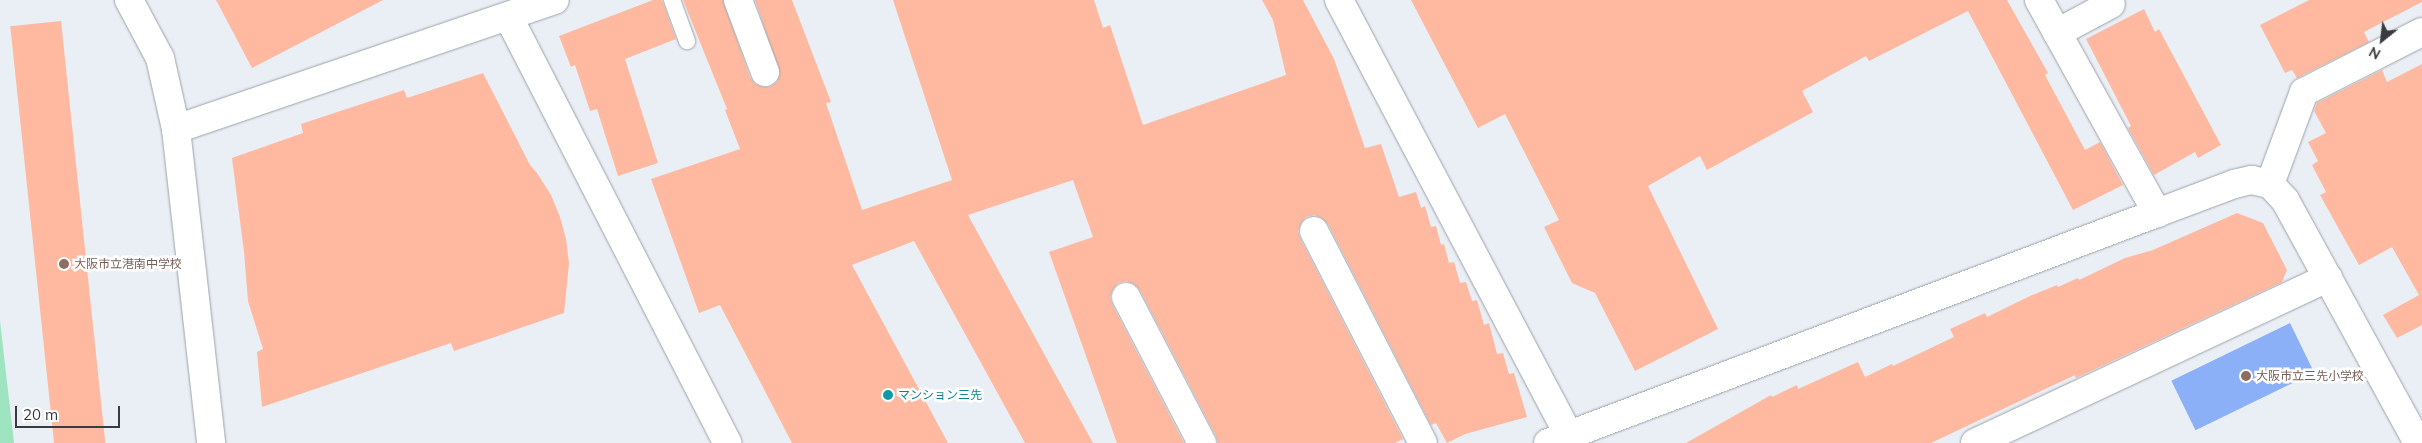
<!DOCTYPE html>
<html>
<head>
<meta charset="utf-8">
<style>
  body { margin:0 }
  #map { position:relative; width:2422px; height:443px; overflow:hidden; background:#eaeef5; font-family:Mulish,"Noto Sans JP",sans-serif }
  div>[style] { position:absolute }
  .green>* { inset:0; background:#9ee4c1 }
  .water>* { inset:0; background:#8cb0f8; transform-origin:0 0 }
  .building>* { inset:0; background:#ffb9a0; transform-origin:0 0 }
  .roads { filter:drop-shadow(0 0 1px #9ea2a9) drop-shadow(0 0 1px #9ea2a9) }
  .lane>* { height:16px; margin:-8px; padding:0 8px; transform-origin:8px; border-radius:8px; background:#fff }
  .street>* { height:28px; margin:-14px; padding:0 14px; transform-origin:14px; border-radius:14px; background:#fff }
  .secondary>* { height:28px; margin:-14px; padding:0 14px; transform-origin:14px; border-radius:14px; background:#fff }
  .dots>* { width:14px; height:14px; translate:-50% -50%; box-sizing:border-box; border:2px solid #fff; border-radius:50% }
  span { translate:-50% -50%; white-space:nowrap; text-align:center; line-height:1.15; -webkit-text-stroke:5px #fff; paint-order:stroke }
  .education-label { font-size:12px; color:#785e54 }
  .left { translate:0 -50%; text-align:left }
  .culture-label { font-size:12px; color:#0d838f }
  .north { position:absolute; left:2357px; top:15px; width:50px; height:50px; -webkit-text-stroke:4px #fff; paint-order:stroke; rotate:209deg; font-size:14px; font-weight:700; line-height:20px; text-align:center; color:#3a3b3e }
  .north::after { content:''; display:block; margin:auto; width:18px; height:22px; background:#3a3b3e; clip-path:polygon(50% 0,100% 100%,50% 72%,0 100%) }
  .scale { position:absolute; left:15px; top:406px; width:105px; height:22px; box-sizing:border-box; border:2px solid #3a3b3e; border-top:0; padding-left:6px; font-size:15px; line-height:18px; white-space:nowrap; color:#3a3b3e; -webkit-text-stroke:4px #fff; paint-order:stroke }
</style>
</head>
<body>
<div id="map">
  <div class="green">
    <i style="clip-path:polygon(0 321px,14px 443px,0 443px)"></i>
  </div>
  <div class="water">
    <i style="left:2290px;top:323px;width:55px;height:132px;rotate:64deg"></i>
  </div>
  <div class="building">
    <i style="clip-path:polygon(216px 0,383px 0,252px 68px)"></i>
    <i style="clip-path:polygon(653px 0,662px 0,676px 39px,625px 59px,658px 163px,618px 176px,597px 109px,590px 111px,575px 65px,571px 67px,559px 36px)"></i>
    <i style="clip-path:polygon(683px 0,723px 0,750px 77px,755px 84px,763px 87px,770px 87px,777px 82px,780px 74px,755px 0,792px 0,831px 102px,826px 103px,862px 210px,952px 180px,893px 0,1094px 0,1103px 28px,1110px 25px,1143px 125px,1286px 75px,1273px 20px,1262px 0,1303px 0,1334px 59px,1365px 148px,1381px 144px,1399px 197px,1416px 192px,1421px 208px,1425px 206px,1431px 227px,1436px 226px,1441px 245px,1444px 244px,1449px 263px,1454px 262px,1460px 283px,1466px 282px,1472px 301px,1477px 300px,1484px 325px,1489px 323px,1497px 354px,1503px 353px,1509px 374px,1514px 373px,1527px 417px,1465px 434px,1447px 443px,1436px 423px,1431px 425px,1328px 224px,1322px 218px,1314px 215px,1306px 217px,1301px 223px,1298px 231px,1300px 238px,1403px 439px,1395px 443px,1218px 443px,1216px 436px,1140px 290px,1134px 284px,1126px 281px,1118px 283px,1113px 289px,1110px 297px,1112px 304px,1184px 443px,1117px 443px,1049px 252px,1093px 237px,1073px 180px,968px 215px,1093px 443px,1025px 443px,914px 241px,852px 265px,948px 443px,792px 443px,720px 305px,699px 313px,651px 179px,740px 149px,725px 110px,727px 109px)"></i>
    <i style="clip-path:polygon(1411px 0,2007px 0,2048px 73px,2045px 75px,2085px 150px,2100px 142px,2123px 185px,2073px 210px,1968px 11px,1869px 61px,1866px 56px,1802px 91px,1813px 112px,1707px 170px,1700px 156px,1648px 186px,1718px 329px,1635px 371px,1595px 293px,1572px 283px,1544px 227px,1559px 220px,1505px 114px,1478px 128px)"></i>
    <i style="clip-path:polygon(2309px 0,2422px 0,2422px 2px,2364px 32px,2369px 42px,2297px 78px,2292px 70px,2285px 73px,2260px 25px)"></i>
    <i style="clip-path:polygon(2144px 9px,2155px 32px,2159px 29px,2221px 145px,2198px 158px,2195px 152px,2154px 175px,2128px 128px,2131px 126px,2086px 39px)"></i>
    <i style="left:61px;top:21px;width:425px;height:51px;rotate:84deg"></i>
    <i style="clip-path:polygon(2422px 64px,2422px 325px,2397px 338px,2383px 315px,2419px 295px,2392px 247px,2359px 265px,2320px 195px,2326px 192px,2312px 165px,2318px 161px,2308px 142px,2326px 133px,2314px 111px,2317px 103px,2382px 70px,2387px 82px)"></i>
    <i style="clip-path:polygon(483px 73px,530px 165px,537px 173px,551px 195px,560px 217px,566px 239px,569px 264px,564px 313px,454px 351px,451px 343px,262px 407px,257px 352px,263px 349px,248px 301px,244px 252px,232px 158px,303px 133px,301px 124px,404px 90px,407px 98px)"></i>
    <i style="clip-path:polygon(2237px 213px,2263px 223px,2287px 270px,2282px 282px,2076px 378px,2075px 375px,1931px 443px,1686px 443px,1771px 395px,1772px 397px,1797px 385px,1798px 389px,1858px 362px,1865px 377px,1892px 364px,1893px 366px,1954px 337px,1950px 329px,1985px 313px,1987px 317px,2030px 296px,2057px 285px,2058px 287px,2078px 278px,2079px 280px,2125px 258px,2153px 250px)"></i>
  </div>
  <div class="roads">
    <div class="lane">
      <i style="left:672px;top:0;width:44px;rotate:69.9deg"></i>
    </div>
    <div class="street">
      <i style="left:738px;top:0;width:77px;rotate:69.4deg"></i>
      <i style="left:1339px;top:0;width:501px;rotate:62.16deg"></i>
      <i style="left:2039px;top:0;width:244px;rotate:61deg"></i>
      <i style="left:508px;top:16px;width:480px;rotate:62.8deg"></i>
      <i style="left:2057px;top:33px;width:61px;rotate:-28.2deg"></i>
      <i style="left:176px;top:129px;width:400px;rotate:-18.8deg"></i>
      <i style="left:2270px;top:184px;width:98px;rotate:-69.7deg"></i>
      <i style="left:2304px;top:92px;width:132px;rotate:-27deg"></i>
      <i style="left:1314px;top:231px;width:238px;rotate:62.8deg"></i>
      <i style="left:1126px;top:297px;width:165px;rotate:62.5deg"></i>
      <i style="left:1548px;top:443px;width:651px;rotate:-20.69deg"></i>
      <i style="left:2157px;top:213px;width:82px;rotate:-20.6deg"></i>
      <i style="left:2234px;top:184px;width:18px;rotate:-13deg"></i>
      <i style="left:2252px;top:180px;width:18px;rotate:13deg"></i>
      <i style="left:2270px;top:184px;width:22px;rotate:47deg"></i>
      <i style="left:2285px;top:200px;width:277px;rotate:61.3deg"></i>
      <i style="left:1975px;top:443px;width:390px;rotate:-25.1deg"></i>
    </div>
    <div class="secondary">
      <i style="left:129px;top:0;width:66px;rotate:61.9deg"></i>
      <i style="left:160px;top:58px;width:73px;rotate:77.3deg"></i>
      <i style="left:176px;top:129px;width:316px;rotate:83.6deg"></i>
    </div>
  </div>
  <div class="dots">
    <i style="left:64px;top:264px;background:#8d6e63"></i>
    <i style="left:2246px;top:376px;background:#8d6e63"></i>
    <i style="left:888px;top:395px;background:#0f9aa8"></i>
  </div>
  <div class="education-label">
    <span class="left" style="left:74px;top:264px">大阪市立港南中学校</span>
    <span class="left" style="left:2256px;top:376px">大阪市立三先小学校</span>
  </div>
  <div class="culture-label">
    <span class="left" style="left:898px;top:395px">マンション三先</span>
  </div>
  <div class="north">N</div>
  <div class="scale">20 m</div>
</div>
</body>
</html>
